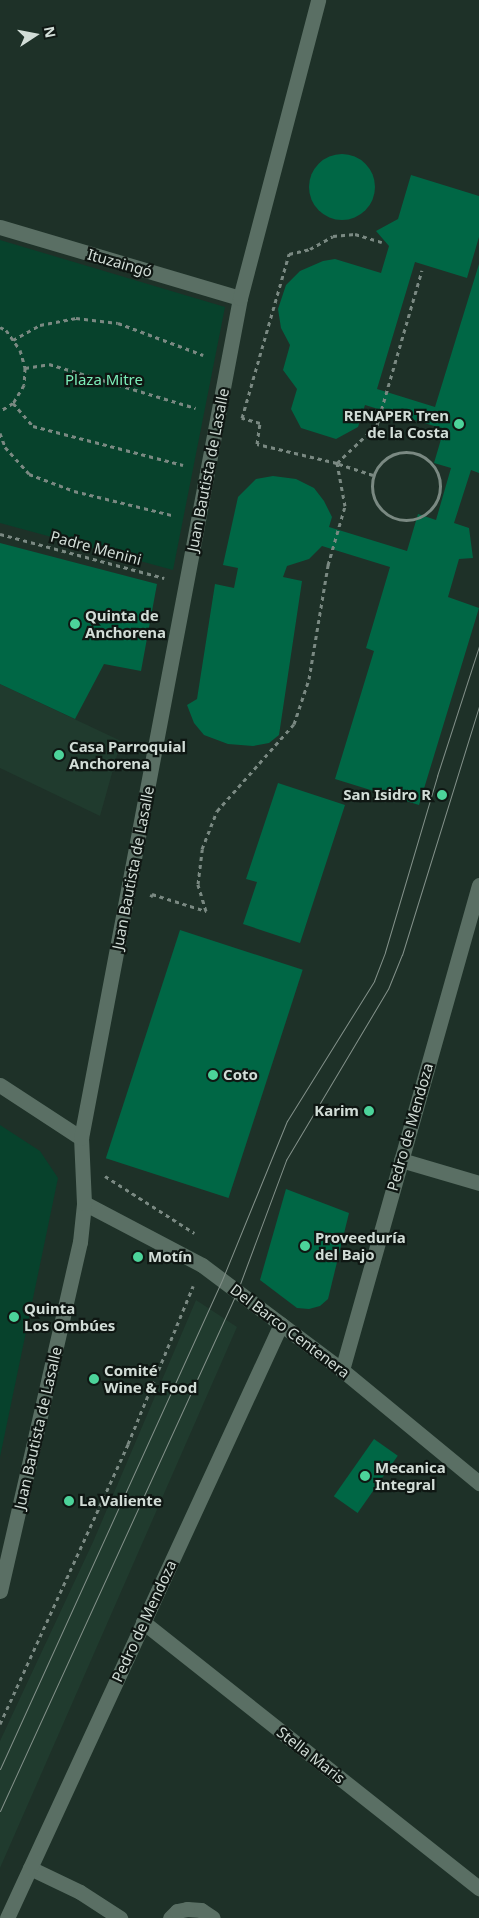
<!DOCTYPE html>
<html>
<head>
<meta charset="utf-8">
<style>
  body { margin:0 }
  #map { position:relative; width:479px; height:1918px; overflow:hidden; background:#1e3128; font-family:"Noto Sans",sans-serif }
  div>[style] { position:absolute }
  .built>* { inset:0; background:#203b2e }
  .green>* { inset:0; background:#07422c }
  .building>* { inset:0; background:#006745; transform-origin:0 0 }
  .round { border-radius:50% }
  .path>* { height:3px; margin-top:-1.5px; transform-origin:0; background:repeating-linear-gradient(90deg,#7a8982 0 4px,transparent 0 8px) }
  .path>.ring { margin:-1.5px; padding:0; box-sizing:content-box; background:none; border:3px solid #7a8982; border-radius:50% }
  .minor>* { height:15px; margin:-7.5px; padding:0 7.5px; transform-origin:7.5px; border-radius:7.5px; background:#5a6f64 }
  .tram>* { height:1px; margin:-0.5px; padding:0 0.5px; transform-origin:0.5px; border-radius:0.5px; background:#83918a }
  .dots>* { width:14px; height:14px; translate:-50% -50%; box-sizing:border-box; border:2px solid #0f1713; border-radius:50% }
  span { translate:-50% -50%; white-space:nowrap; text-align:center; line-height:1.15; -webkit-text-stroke:4.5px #0f1713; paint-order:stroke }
  .street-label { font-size:15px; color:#d2ddd7 }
  .park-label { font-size:15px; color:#7ceeb9 }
  .poi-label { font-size:15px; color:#d2ddd7; font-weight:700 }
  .right { translate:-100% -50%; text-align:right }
  .left { translate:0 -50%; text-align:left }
  .north { position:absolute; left:10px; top:10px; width:50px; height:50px; -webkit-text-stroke:4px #0f1713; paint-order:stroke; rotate:79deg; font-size:14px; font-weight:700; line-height:20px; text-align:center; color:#d2ddd7 }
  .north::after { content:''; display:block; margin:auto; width:18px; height:22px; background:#d2ddd7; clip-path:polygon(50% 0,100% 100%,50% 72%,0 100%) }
</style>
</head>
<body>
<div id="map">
  <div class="built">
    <i style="clip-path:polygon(0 684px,121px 741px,100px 816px,0 768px)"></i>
    <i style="clip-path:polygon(196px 1300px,237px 1327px,0 1868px,0 1741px,93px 1542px)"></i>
  </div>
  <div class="green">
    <i style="clip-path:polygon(0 240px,225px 307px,173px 570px,0 523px)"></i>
    <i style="clip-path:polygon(0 1125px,40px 1151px,58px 1178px,0 1457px)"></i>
  </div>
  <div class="building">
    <i class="round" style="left:309px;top:154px;width:66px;height:66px"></i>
    <i style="clip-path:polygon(411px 175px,479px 196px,479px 237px,467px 278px,415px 262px,377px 389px,435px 407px,479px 264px,479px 473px,471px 470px,454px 523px,469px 528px,473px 558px,459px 559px,448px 597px,479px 608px,419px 805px,335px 779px,374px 651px,366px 648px,390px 567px,322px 546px,309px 559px,287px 566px,283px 577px,302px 581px,279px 735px,269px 743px,253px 746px,228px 744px,204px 735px,194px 723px,187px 705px,197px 699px,215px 584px,234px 588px,238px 568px,223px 565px,238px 497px,256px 479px,273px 476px,296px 479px,314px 488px,324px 501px,332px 517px,329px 527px,407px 551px,418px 514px,436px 520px,451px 468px,434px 463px,444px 429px,365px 405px,358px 427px,336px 439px,301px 428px,291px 409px,297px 389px,283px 370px,290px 345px,281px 328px,278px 309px,286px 285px,300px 271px,323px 261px,335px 259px,381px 273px,389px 246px,376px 231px,398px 219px)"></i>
    <i style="clip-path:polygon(0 543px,157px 584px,141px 671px,104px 664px,75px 719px,0 684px)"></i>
    <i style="clip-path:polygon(278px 783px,345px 805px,300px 943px,243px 924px,257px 882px,246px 879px)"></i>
    <i style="left:180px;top:930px;width:129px;height:240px;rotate:18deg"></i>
    <i style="clip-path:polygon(286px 1189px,349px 1213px,328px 1299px,320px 1306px,309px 1309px,297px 1308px,260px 1280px)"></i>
    <i style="left:374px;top:1439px;width:29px;height:70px;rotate:35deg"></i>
  </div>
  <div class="path">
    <i style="left:0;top:327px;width:7px;rotate:27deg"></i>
    <i style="left:6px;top:330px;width:24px;rotate:55deg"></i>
    <i style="left:20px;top:350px;width:19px;rotate:74deg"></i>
    <i style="left:25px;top:368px;width:17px;rotate:93deg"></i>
    <i style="left:24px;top:385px;width:21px;rotate:121deg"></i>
    <i style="left:13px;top:403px;width:15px;rotate:148deg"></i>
    <i style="left:13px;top:340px;width:31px;rotate:-29deg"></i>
    <i style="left:40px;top:325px;width:37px;rotate:-11deg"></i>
    <i style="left:76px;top:318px;width:42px;rotate:6.8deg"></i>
    <i style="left:118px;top:323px;width:91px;rotate:20.6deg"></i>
    <i style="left:25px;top:368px;width:24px;rotate:-9deg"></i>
    <i style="left:49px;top:364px;width:153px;rotate:16.7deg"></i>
    <i style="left:13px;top:403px;width:30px;rotate:49deg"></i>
    <i style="left:33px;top:426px;width:155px;rotate:14.6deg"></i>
    <i style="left:0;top:433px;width:15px;rotate:70deg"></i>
    <i style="left:5px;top:447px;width:36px;rotate:48deg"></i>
    <i style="left:29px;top:474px;width:48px;rotate:20.7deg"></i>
    <i style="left:74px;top:491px;width:101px;rotate:13.8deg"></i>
    <i class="ring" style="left:372px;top:452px;width:65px;height:65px"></i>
    <i style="left:373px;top:475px;width:38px;rotate:-162deg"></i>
    <i style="left:337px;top:463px;width:55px;rotate:-43.5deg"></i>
    <i style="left:377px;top:425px;width:161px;rotate:-73.8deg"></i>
    <i style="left:0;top:534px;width:170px;rotate:15deg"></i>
    <i style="left:151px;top:897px;width:3px;rotate:-72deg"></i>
    <i style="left:152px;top:894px;width:57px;rotate:17.5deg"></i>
    <i style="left:206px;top:911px;width:28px;rotate:-107deg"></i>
    <i style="left:198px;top:884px;width:35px;rotate:-83deg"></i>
    <i style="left:202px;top:849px;width:41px;rotate:-68.5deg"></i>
    <i style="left:217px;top:811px;width:116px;rotate:-48.5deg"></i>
    <i style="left:294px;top:724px;width:47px;rotate:-71.6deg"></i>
    <i style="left:309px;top:679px;width:116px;rotate:-80.5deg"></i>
    <i style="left:328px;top:565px;width:61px;rotate:-73.9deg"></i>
    <i style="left:345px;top:506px;width:44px;rotate:-100.5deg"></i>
    <i style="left:337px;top:463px;width:82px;rotate:-166.6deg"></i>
    <i style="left:257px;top:444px;width:21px;rotate:-82deg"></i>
    <i style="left:260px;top:423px;width:19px;rotate:-164deg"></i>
    <i style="left:242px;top:418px;width:171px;rotate:-74deg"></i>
    <i style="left:289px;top:254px;width:22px;rotate:-13deg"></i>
    <i style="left:310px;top:249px;width:26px;rotate:-29deg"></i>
    <i style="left:333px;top:236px;width:22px;rotate:-5deg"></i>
    <i style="left:355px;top:234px;width:28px;rotate:17deg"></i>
    <i style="left:105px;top:1176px;width:106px;rotate:32.6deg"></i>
    <i style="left:0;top:1724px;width:308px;rotate:-65.4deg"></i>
    <i style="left:128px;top:1444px;width:171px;rotate:-67.6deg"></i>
  </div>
  <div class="minor">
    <i style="left:0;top:227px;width:250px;rotate:16.5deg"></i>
    <i style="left:0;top:1085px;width:97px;rotate:33.2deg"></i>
    <i style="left:401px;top:1160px;width:81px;rotate:16.4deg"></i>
    <i style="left:84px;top:1203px;width:133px;rotate:27.7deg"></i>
    <i style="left:202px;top:1265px;width:175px;rotate:36.9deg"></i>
    <i style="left:342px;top:1370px;width:178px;rotate:39.5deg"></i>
    <i style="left:342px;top:1370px;width:504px;rotate:-74.23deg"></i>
    <i style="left:0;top:1591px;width:358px;rotate:-77.1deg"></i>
    <i style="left:80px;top:1242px;width:39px;rotate:-84deg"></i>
    <i style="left:84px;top:1203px;width:65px;rotate:-92.6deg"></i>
    <i style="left:81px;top:1138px;width:855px;rotate:-79.28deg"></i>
    <i style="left:240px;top:298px;width:308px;rotate:-75.3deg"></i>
    <i style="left:143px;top:1622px;width:429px;rotate:38.4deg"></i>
    <i style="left:30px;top:1868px;width:55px;rotate:25.6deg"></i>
    <i style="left:80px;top:1892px;width:48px;rotate:33deg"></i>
    <i style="left:7px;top:1918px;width:654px;rotate:-65.24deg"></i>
    <i style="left:170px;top:1918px;width:10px;rotate:-45deg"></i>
    <i style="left:177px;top:1911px;width:10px;rotate:-11deg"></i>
    <i style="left:187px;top:1909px;width:14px;rotate:4deg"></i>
    <i style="left:201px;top:1910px;width:14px;rotate:34deg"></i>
  </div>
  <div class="tram">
    <i style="left:0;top:1769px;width:537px;rotate:-65.58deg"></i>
    <i style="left:222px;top:1280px;width:172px;rotate:-67.8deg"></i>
    <i style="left:287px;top:1121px;width:165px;rotate:-58.1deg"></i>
    <i style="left:374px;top:981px;width:31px;rotate:-69deg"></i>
    <i style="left:385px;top:952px;width:184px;rotate:-73.5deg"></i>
    <i style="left:437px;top:776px;width:137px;rotate:-72.1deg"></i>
    <i style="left:0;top:1811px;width:571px;rotate:-65.46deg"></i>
    <i style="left:237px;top:1292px;width:141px;rotate:-69.6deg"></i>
    <i style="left:286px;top:1160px;width:199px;rotate:-59.2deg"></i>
    <i style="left:388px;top:989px;width:37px;rotate:-68deg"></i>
    <i style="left:402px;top:955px;width:260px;rotate:-72.8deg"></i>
  </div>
  <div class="dots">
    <i style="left:459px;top:424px;background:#4cd39a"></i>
    <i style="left:75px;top:624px;background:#4cd39a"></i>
    <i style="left:59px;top:755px;background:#4cd39a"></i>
    <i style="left:442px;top:795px;background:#4cd39a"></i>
    <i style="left:213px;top:1075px;background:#4cd39a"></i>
    <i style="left:369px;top:1111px;background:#4cd39a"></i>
    <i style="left:305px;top:1246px;background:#4cd39a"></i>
    <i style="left:138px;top:1257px;background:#4cd39a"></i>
    <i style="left:14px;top:1317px;background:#4cd39a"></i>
    <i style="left:94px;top:1379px;background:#4cd39a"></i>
    <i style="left:365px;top:1476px;background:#4cd39a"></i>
    <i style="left:69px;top:1501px;background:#4cd39a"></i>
  </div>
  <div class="street-label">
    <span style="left:120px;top:263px;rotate:16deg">Ituzaingó</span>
    <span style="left:208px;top:470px;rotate:-79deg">Juan Bautista de Lasalle</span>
    <span style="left:96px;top:548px;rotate:15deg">Padre Menini</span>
    <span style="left:133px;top:868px;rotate:-79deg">Juan Bautista de Lasalle</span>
    <span style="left:410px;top:1127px;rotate:-74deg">Pedro de Mendoza</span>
    <span style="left:290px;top:1331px;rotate:37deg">Del Barco Centenera</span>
    <span style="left:38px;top:1428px;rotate:-77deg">Juan Bautista de Lasalle</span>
    <span style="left:144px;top:1621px;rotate:-65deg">Pedro de Mendoza</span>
    <span style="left:311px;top:1755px;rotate:38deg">Stella Maris</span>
  </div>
  <div class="park-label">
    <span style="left:104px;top:380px">Plaza Mitre</span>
  </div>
  <div class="poi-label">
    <span class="right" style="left:449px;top:424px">RENAPER Tren<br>de la Costa</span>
    <span class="left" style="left:85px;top:624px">Quinta de<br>Anchorena</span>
    <span class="left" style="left:69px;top:755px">Casa Parroquial<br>Anchorena</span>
    <span class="right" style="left:431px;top:795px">San Isidro R</span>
    <span class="left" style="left:223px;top:1075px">Coto</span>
    <span class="right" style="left:359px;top:1111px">Karim</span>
    <span class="left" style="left:315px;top:1246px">Proveeduría<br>del Bajo</span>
    <span class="left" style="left:148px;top:1257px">Motín</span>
    <span class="left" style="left:24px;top:1317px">Quinta<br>Los Ombúes</span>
    <span class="left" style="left:104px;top:1379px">Comité<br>Wine &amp; Food</span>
    <span class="left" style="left:375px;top:1476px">Mecanica<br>Integral</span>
    <span class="left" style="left:79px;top:1501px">La Valiente</span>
  </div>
  <div class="north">N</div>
</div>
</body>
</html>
